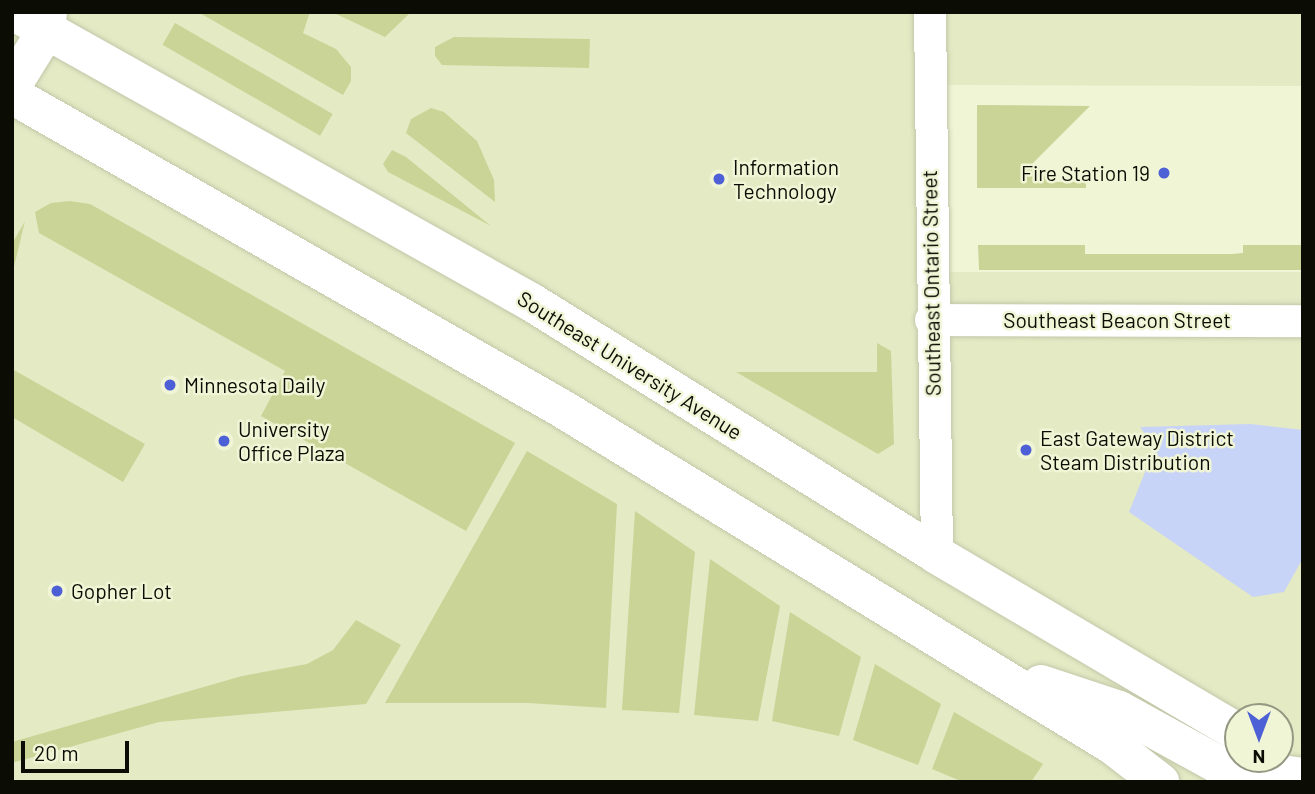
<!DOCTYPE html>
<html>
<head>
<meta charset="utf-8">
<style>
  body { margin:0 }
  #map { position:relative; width:1315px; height:794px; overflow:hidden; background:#f0f5d6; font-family:Barlow,sans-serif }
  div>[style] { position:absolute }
  .built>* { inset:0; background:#e4eac4 }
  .green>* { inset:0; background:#cad497; transform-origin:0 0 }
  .water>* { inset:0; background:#c8d3f8 }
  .roads { filter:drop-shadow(0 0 2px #c2c7a9) drop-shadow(0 0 2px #c2c7a9) }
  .street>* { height:32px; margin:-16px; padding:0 16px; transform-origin:16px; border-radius:16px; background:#fff }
  .secondary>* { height:38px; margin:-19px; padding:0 19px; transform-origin:19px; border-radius:19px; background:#fff }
  .dots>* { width:19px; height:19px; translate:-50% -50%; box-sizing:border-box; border:4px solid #f0f5d6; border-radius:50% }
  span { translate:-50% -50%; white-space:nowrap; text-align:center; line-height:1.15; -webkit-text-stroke:5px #f0f5d6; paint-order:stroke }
  .poi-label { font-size:21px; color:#0b0d04 }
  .left { translate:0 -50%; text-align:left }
  .right { translate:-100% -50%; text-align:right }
  .street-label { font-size:21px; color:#0b0d04 }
  .frame { position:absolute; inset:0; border:14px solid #0b0d04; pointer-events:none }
  .north { position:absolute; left:1224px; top:703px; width:70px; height:70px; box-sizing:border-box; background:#f0f5d6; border:2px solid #949882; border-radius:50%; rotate:180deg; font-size:19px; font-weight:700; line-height:28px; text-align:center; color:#0b0d04 }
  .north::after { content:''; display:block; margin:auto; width:24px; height:32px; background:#4d60d5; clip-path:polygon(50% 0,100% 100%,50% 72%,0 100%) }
  .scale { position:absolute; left:21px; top:741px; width:108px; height:32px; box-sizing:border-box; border:4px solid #0b0d04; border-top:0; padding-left:9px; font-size:21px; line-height:24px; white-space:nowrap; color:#0b0d04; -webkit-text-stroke:5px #f0f5d6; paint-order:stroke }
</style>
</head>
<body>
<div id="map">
  <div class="built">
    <i style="clip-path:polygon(evenodd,12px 12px,1303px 12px,1303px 86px,930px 85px,931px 272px,1303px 272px,1303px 782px,12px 782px,12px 12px,1238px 717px,1280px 717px,1280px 759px,1238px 759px,1238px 717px)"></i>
  </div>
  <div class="green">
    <i style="clip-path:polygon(198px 12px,310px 12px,303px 33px,336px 49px,351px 67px,351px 81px,343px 95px)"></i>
    <i style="clip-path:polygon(332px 12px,411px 12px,385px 37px)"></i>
    <i style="left:175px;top:23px;width:182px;height:25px;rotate:30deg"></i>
    <i style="clip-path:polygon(454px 37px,590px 39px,589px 68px,442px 65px,435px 56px,435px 47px)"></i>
    <i style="clip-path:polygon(977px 105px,1090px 106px,1032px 164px,1051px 182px,1086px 182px,1086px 188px,977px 188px)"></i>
    <i style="clip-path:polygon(431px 108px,444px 112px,477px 141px,494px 180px,495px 202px,406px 133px,411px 119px)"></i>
    <i style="clip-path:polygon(392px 150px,406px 157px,491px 226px,388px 172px,383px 164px)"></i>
    <i style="clip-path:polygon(70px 201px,90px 204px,515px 443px,466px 531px,261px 416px,285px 371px,39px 233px,35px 212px,51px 203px)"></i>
    <i style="clip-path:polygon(25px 221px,12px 275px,12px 244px)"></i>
    <i style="clip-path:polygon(978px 245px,1085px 245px,1085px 254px,1232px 254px,1243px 253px,1243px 245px,1303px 245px,1303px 270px,979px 270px)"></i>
    <i style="clip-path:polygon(877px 343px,891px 351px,894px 444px,878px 454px,736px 372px,877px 372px)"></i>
    <i style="clip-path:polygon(12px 369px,145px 444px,123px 482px,12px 417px)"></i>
    <i style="clip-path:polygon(527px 451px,617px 504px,606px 708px,528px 703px,385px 703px)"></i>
    <i style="clip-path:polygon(635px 511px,695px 552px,679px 713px,622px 710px)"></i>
    <i style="clip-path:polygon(710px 559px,780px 606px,758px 721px,694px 715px)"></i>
    <i style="clip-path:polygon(790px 612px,861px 657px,839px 736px,772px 721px)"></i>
    <i style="clip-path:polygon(356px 620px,401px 645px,366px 704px,159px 722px,12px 763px,12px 742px,242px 676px,307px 664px,333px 650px)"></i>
    <i style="clip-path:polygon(875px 664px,941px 704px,918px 765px,853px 740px)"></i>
    <i style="clip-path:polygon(954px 712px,1043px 764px,1031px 782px,963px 782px,932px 769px)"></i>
  </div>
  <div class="water">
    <i style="clip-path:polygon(1251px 424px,1303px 430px,1303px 558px,1284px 592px,1253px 597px,1129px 512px,1155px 447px,1140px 427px)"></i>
  </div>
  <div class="roads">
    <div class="street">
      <i style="left:930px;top:12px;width:543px;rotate:89.26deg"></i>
      <i style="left:931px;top:320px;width:372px;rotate:0.2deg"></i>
    </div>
    <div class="secondary">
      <i style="left:14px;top:12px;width:593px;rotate:29.29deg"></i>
      <i style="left:531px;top:302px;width:478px;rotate:31.9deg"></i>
      <i style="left:937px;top:555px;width:349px;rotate:30.5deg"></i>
      <i style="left:12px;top:86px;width:65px;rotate:-58.3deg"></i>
      <i style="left:46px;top:31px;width:19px;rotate:-84deg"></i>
      <i style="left:12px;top:95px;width:632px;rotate:29.69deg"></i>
      <i style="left:561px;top:408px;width:646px;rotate:31.45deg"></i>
      <i style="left:1112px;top:745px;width:61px;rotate:37.6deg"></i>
      <i style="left:1041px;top:684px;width:82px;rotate:18.4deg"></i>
      <i style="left:1119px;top:710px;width:114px;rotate:28.8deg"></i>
      <i style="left:1219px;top:765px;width:85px;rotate:8.1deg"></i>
    </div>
  </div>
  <div class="dots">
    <i style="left:1164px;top:173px;background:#4d60d5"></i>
    <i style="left:719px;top:179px;background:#4d60d5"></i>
    <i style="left:170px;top:385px;background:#4d60d5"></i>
    <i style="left:224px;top:441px;background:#4d60d5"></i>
    <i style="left:1026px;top:450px;background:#4d60d5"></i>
    <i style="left:57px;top:591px;background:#4d60d5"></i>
  </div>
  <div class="poi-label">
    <span class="left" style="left:733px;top:179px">Information<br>Technology</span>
    <span class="right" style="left:1150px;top:173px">Fire Station 19</span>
    <span class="left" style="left:184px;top:385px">Minnesota Daily</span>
    <span class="left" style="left:238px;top:441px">University<br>Office Plaza</span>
    <span class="left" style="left:1040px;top:450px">East Gateway District<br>Steam Distribution</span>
    <span class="left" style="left:71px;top:591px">Gopher Lot</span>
  </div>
  <div class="street-label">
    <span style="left:931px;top:283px;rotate:-91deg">Southeast Ontario Street</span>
    <span style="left:1117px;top:320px">Southeast Beacon Street</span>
    <span style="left:630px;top:365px;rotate:32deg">Southeast University Avenue</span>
  </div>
  <div class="frame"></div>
  <div class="north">N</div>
  <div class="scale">20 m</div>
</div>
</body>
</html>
